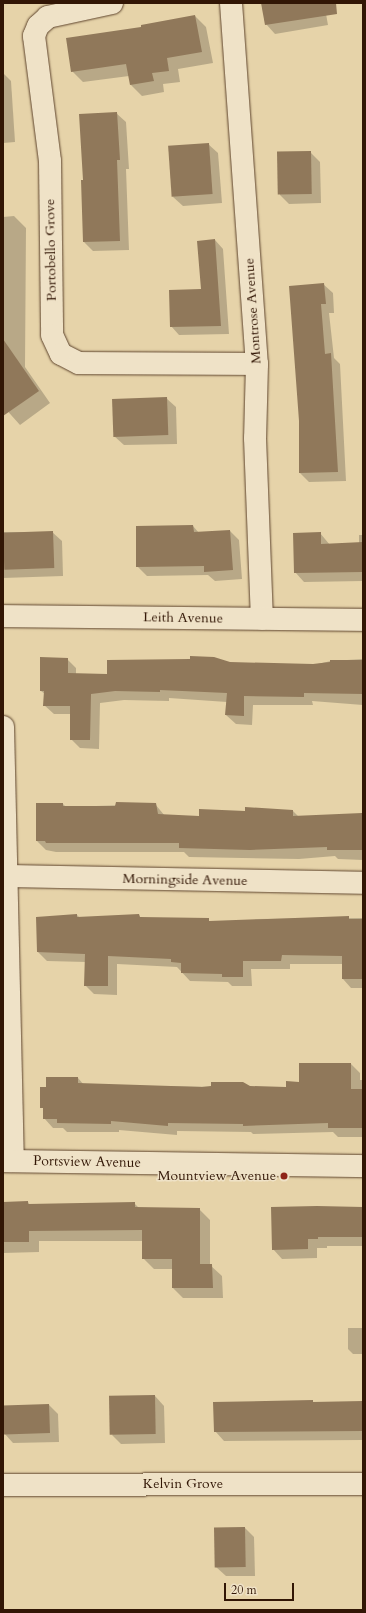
<!DOCTYPE html>
<html>
<head>
<meta charset="utf-8">
<style>
  body { margin:0 }
  #map { position:relative; width:366px; height:1613px; overflow:hidden; background:#e6d3a9; font-family:Cardo,serif }
  div>[style] { position:absolute }
  .shadow>* { inset:0; background:#0003 }
  .building>* { inset:0; background:#90785a; transform-origin:0 0 }
  .roads { filter:drop-shadow(0 0 1px #5f452e) drop-shadow(0 0 1px #5f452e) }
  .minor>* { height:22px; margin:-11px; padding:0 11px; transform-origin:11px; border-radius:11px; background:#efe2c7 }
  .tertiary>* { height:22px; margin:-11px; padding:0 11px; transform-origin:11px; border-radius:11px; background:#efe2c7 }
  .dots>* { width:11px; height:11px; translate:-50% -50%; box-sizing:border-box; border:2px solid #efe2c7; border-radius:50% }
  span { translate:-50% -50%; white-space:nowrap; text-align:center; line-height:1.15; -webkit-text-stroke:3px #efe2c7; paint-order:stroke }
  .street-label { font-size:14px; color:#321605 }
  .poi-label { font-size:14px; color:#321605 }
  .right { translate:-100% -50%; text-align:right }
  .frame { position:absolute; inset:0; border:4px solid #321605; pointer-events:none }
  .scale { position:absolute; left:224px; top:1583px; width:70px; height:18px; box-sizing:border-box; border:2px solid #321605; border-top:0; padding-left:5px; font-size:12px; line-height:14px; white-space:nowrap; color:#321605; -webkit-text-stroke:3px #efe2c7; paint-order:stroke }
</style>
</head>
<body>
<div id="map">
  <div class="shadow">
    <i style="clip-path:polygon(262px 3px,324px 3px,328px 25px,275px 34px,266px 24px)"></i>
    <i style="clip-path:polygon(195px 16px,206px 27px,213px 63px,178px 69px,180px 82px,163px 84px,164px 92px,142px 96px,131px 85px,129px 76px,83px 82px,72px 71px,143px 28px)"></i>
    <i style="clip-path:polygon(3px 73px,11px 81px,15px 142px,3px 143px)"></i>
    <i style="clip-path:polygon(116px 113px,126px 122px,129px 169px,126px 169px,129px 250px,93px 251px,84px 242px,85px 181px)"></i>
    <i style="clip-path:polygon(208px 144px,218px 153px,222px 203px,183px 206px,173px 197px)"></i>
    <i style="clip-path:polygon(310px 152px,320px 162px,321px 203px,289px 204px,280px 195px,278px 154px)"></i>
    <i style="clip-path:polygon(14px 216px,26px 228px,25px 367px,50px 403px,20px 425px,3px 406px,3px 217px)"></i>
    <i style="clip-path:polygon(215px 240px,223px 249px,229px 334px,179px 335px,171px 326px,202px 290px)"></i>
    <i style="clip-path:polygon(323px 284px,333px 293px,334px 313px,329px 313px,334px 358px,340px 364px,346px 481px,309px 482px,300px 473px)"></i>
    <i style="clip-path:polygon(166px 398px,176px 407px,177px 444px,124px 445px,114px 436px)"></i>
    <i style="clip-path:polygon(193px 526px,199px 533px,230px 531px,239px 540px,242px 579px,215px 581px,208px 575px,147px 576px,137px 566px)"></i>
    <i style="clip-path:polygon(3px 532px,52px 532px,62px 541px,63px 576px,3px 578px)"></i>
    <i style="clip-path:polygon(320px 533px,330px 545px,359px 544px,359px 535px,363px 535px,363px 581px,304px 582px,295px 572px)"></i>
    <i style="clip-path:polygon(67px 659px,76px 668px,76px 674px,108px 675px,229px 663px,313px 665px,331px 661px,363px 659px,363px 705px,312px 701px,313px 705px,253px 705px,252px 725px,236px 724px,226px 715px,227px 702px,169px 698px,169px 701px,124px 700px,100px 703px,99px 749px,80px 748px,71px 739px,71px 714px,54px 714px,44px 705px,45px 694px,41px 691px)"></i>
    <i style="clip-path:polygon(63px 804px,66px 807px,155px 804px,165px 816px,200px 817px,246px 812px,293px 811px,299px 817px,362px 814px,363px 860px,338px 859px,335px 856px,299px 859px,189px 857px,184px 852px,56px 852px,46px 850px,37px 841px)"></i>
    <i style="clip-path:polygon(77px 915px,80px 918px,255px 922px,255px 919px,363px 918px,363px 988px,351px 988px,343px 979px,343px 964px,290px 964px,290px 969px,251px 969px,252px 986px,232px 986px,228px 982px,190px 981px,177px 967px,117px 964px,117px 995px,94px 994px,85px 985px,86px 962px,47px 961px,38px 952px)"></i>
    <i style="clip-path:polygon(351px 1064px,360px 1073px,360px 1080px,363px 1080px,363px 1137px,338px 1137px,333px 1132px,253px 1134px,251px 1132px,177px 1131px,177px 1135px,119px 1130px,119px 1132px,67px 1132px,63px 1128px,53px 1128px,44px 1118px,47px 1088px,78px 1078px,84px 1085px,287px 1088px)"></i>
    <i style="clip-path:polygon(28px 1202px,30px 1205px,134px 1203px,139px 1208px,199px 1209px,210px 1220px,210px 1265px,222px 1276px,223px 1298px,183px 1298px,173px 1288px,173px 1269px,154px 1269px,143px 1258px,143px 1241px,39px 1241px,39px 1252px,3px 1253px,3px 1204px)"></i>
    <i style="clip-path:polygon(363px 1209px,363px 1246px,327px 1246px,327px 1248px,317px 1248px,317px 1258px,282px 1259px,273px 1249px)"></i>
    <i style="clip-path:polygon(348px 1328px,363px 1328px,363px 1354px,353px 1354px,348px 1349px)"></i>
    <i style="clip-path:polygon(155px 1396px,164px 1406px,165px 1443px,121px 1444px,112px 1435px)"></i>
    <i style="clip-path:polygon(312px 1401px,315px 1403px,363px 1402px,363px 1440px,224px 1441px,215px 1431px)"></i>
    <i style="clip-path:polygon(49px 1405px,58px 1414px,59px 1442px,13px 1443px,4px 1433px)"></i>
    <i style="clip-path:polygon(245px 1528px,254px 1537px,255px 1576px,226px 1576px,216px 1567px)"></i>
  </div>
  <div class="building">
    <i style="clip-path:polygon(261px 3px,336px 3px,337px 14px,265px 25px)"></i>
    <i style="clip-path:polygon(195px 15px,202px 52px,167px 58px,169px 71px,152px 73px,154px 81px,130px 85px,126px 64px,71px 72px,66px 38px,141px 27px,141px 25px)"></i>
    <i style="clip-path:polygon(117px 112px,120px 160px,117px 160px,120px 241px,83px 242px,81px 180px,83px 180px,79px 114px)"></i>
    <i style="left:209px;top:143px;width:51px;height:41px;rotate:86deg"></i>
    <i style="left:311px;top:151px;width:43px;height:34px;rotate:89deg"></i>
    <i style="clip-path:polygon(215px 239px,221px 326px,170px 327px,169px 290px,201px 289px,197px 241px)"></i>
    <i style="clip-path:polygon(324px 283px,326px 304px,321px 304px,325px 354px,331px 353px,338px 472px,299px 473px,299px 421px,289px 286px)"></i>
    <i style="clip-path:polygon(3px 339px,39px 391px,3px 416px)"></i>
    <i style="left:167px;top:397px;width:38px;height:55px;rotate:88deg"></i>
    <i style="clip-path:polygon(193px 525px,194px 532px,230px 530px,233px 570px,204px 572px,204px 566px,136px 567px,136px 526px)"></i>
    <i style="left:53px;top:531px;width:37px;height:50px;rotate:88deg"></i>
    <i style="clip-path:polygon(321px 532px,321px 544px,363px 542px,363px 572px,294px 573px,293px 533px)"></i>
    <i style="clip-path:polygon(190px 656px,214px 657px,230px 662px,313px 664px,330px 662px,330px 660px,363px 660px,363px 694px,304px 693px,304px 697px,244px 696px,244px 716px,225px 715px,227px 693px,160px 690px,160px 692px,115px 691px,91px 694px,90px 740px,70px 740px,70px 706px,43px 706px,44px 691px,40px 691px,40px 657px,68px 658px,68px 673px,107px 674px,107px 660px,190px 659px)"></i>
    <i style="clip-path:polygon(116px 802px,156px 803px,158px 814px,199px 816px,199px 809px,245px 811px,245px 807px,293px 810px,293px 816px,362px 813px,363px 850px,327px 850px,327px 847px,250px 850px,179px 848px,179px 843px,46px 843px,45px 841px,36px 841px,36px 803px,63px 803px,63px 806px,115px 806px)"></i>
    <i style="clip-path:polygon(77px 914px,77px 917px,139px 914px,140px 917px,209px 918px,209px 921px,349px 916px,349px 919px,363px 919px,363px 979px,342px 979px,342px 956px,282px 955px,281px 961px,243px 961px,243px 977px,222px 977px,222px 974px,181px 973px,181px 963px,171px 962px,171px 959px,108px 956px,108px 986px,84px 986px,85px 954px,37px 952px,36px 917px)"></i>
    <i style="clip-path:polygon(299px 1063px,351px 1063px,351px 1089px,363px 1089px,363px 1128px,328px 1128px,328px 1123px,243px 1126px,243px 1124px,168px 1123px,168px 1126px,111px 1121px,111px 1124px,57px 1123px,57px 1119px,43px 1119px,43px 1108px,40px 1108px,40px 1087px,46px 1087px,46px 1077px,78px 1077px,78px 1083px,202px 1087px,211px 1086px,211px 1082px,243px 1082px,250px 1086px,286px 1087px,286px 1081px,299px 1082px)"></i>
    <i style="clip-path:polygon(28px 1201px,28px 1204px,135px 1202px,135px 1207px,200px 1208px,200px 1264px,212px 1264px,213px 1288px,172px 1288px,172px 1259px,142px 1259px,142px 1230px,29px 1231px,29px 1242px,3px 1242px,3px 1202px)"></i>
    <i style="clip-path:polygon(317px 1206px,363px 1207px,363px 1237px,318px 1237px,318px 1239px,308px 1239px,308px 1249px,272px 1250px,271px 1207px)"></i>
    <i style="left:155px;top:1395px;width:39px;height:46px;rotate:89deg"></i>
    <i style="clip-path:polygon(313px 1400px,313px 1402px,363px 1401px,363px 1431px,214px 1432px,213px 1402px)"></i>
    <i style="left:49px;top:1404px;width:29px;height:46px;rotate:88deg"></i>
    <i style="left:245px;top:1527px;width:40px;height:31px;rotate:89deg"></i>
  </div>
  <div class="roads">
    <div class="minor">
      <i style="left:112px;top:3px;width:66px;rotate:167.7deg"></i>
      <i style="left:48px;top:17px;width:13px;rotate:138deg"></i>
      <i style="left:38px;top:26px;width:11px;rotate:112deg"></i>
      <i style="left:34px;top:36px;width:126px;rotate:82.7deg"></i>
      <i style="left:50px;top:161px;width:174px;rotate:89.3deg"></i>
      <i style="left:52px;top:335px;width:21px;rotate:65deg"></i>
      <i style="left:61px;top:354px;width:20px;rotate:27deg"></i>
      <i style="left:79px;top:363px;width:178px;rotate:0.3deg"></i>
      <i style="left:231px;top:3px;width:362px;rotate:85.9deg"></i>
      <i style="left:257px;top:364px;width:74px;rotate:91.5deg"></i>
      <i style="left:255px;top:438px;width:181px;rotate:87.8deg"></i>
      <i style="left:3px;top:616px;width:360px;rotate:0.6deg"></i>
      <i style="left:3px;top:727px;width:434px;rotate:88.7deg"></i>
      <i style="left:6px;top:876px;width:357px;rotate:1.1deg"></i>
      <i style="left:3px;top:1485px;width:360px;rotate:-0.2deg"></i>
    </div>
    <div class="tertiary">
      <i style="left:3px;top:1161px;width:360px;rotate:0.8deg"></i>
    </div>
  </div>
  <div class="dots">
    <i style="left:284px;top:1176px;background:#8f2418"></i>
  </div>
  <div class="street-label">
    <span style="left:51px;top:250px;rotate:-91deg">Portobello Grove</span>
    <span style="left:253px;top:311px;rotate:-94deg">Montrose Avenue</span>
    <span style="left:183px;top:618px;rotate:1deg">Leith Avenue</span>
    <span style="left:185px;top:880px;rotate:1deg">Morningside Avenue</span>
    <span style="left:87px;top:1162px;rotate:1deg">Portsview Avenue</span>
    <span style="left:183px;top:1484px">Kelvin Grove</span>
  </div>
  <div class="poi-label">
    <span class="right" style="left:276px;top:1176px">Mountview Avenue</span>
  </div>
  <div class="frame"></div>
  <div class="scale">20 m</div>
</div>
</body>
</html>
